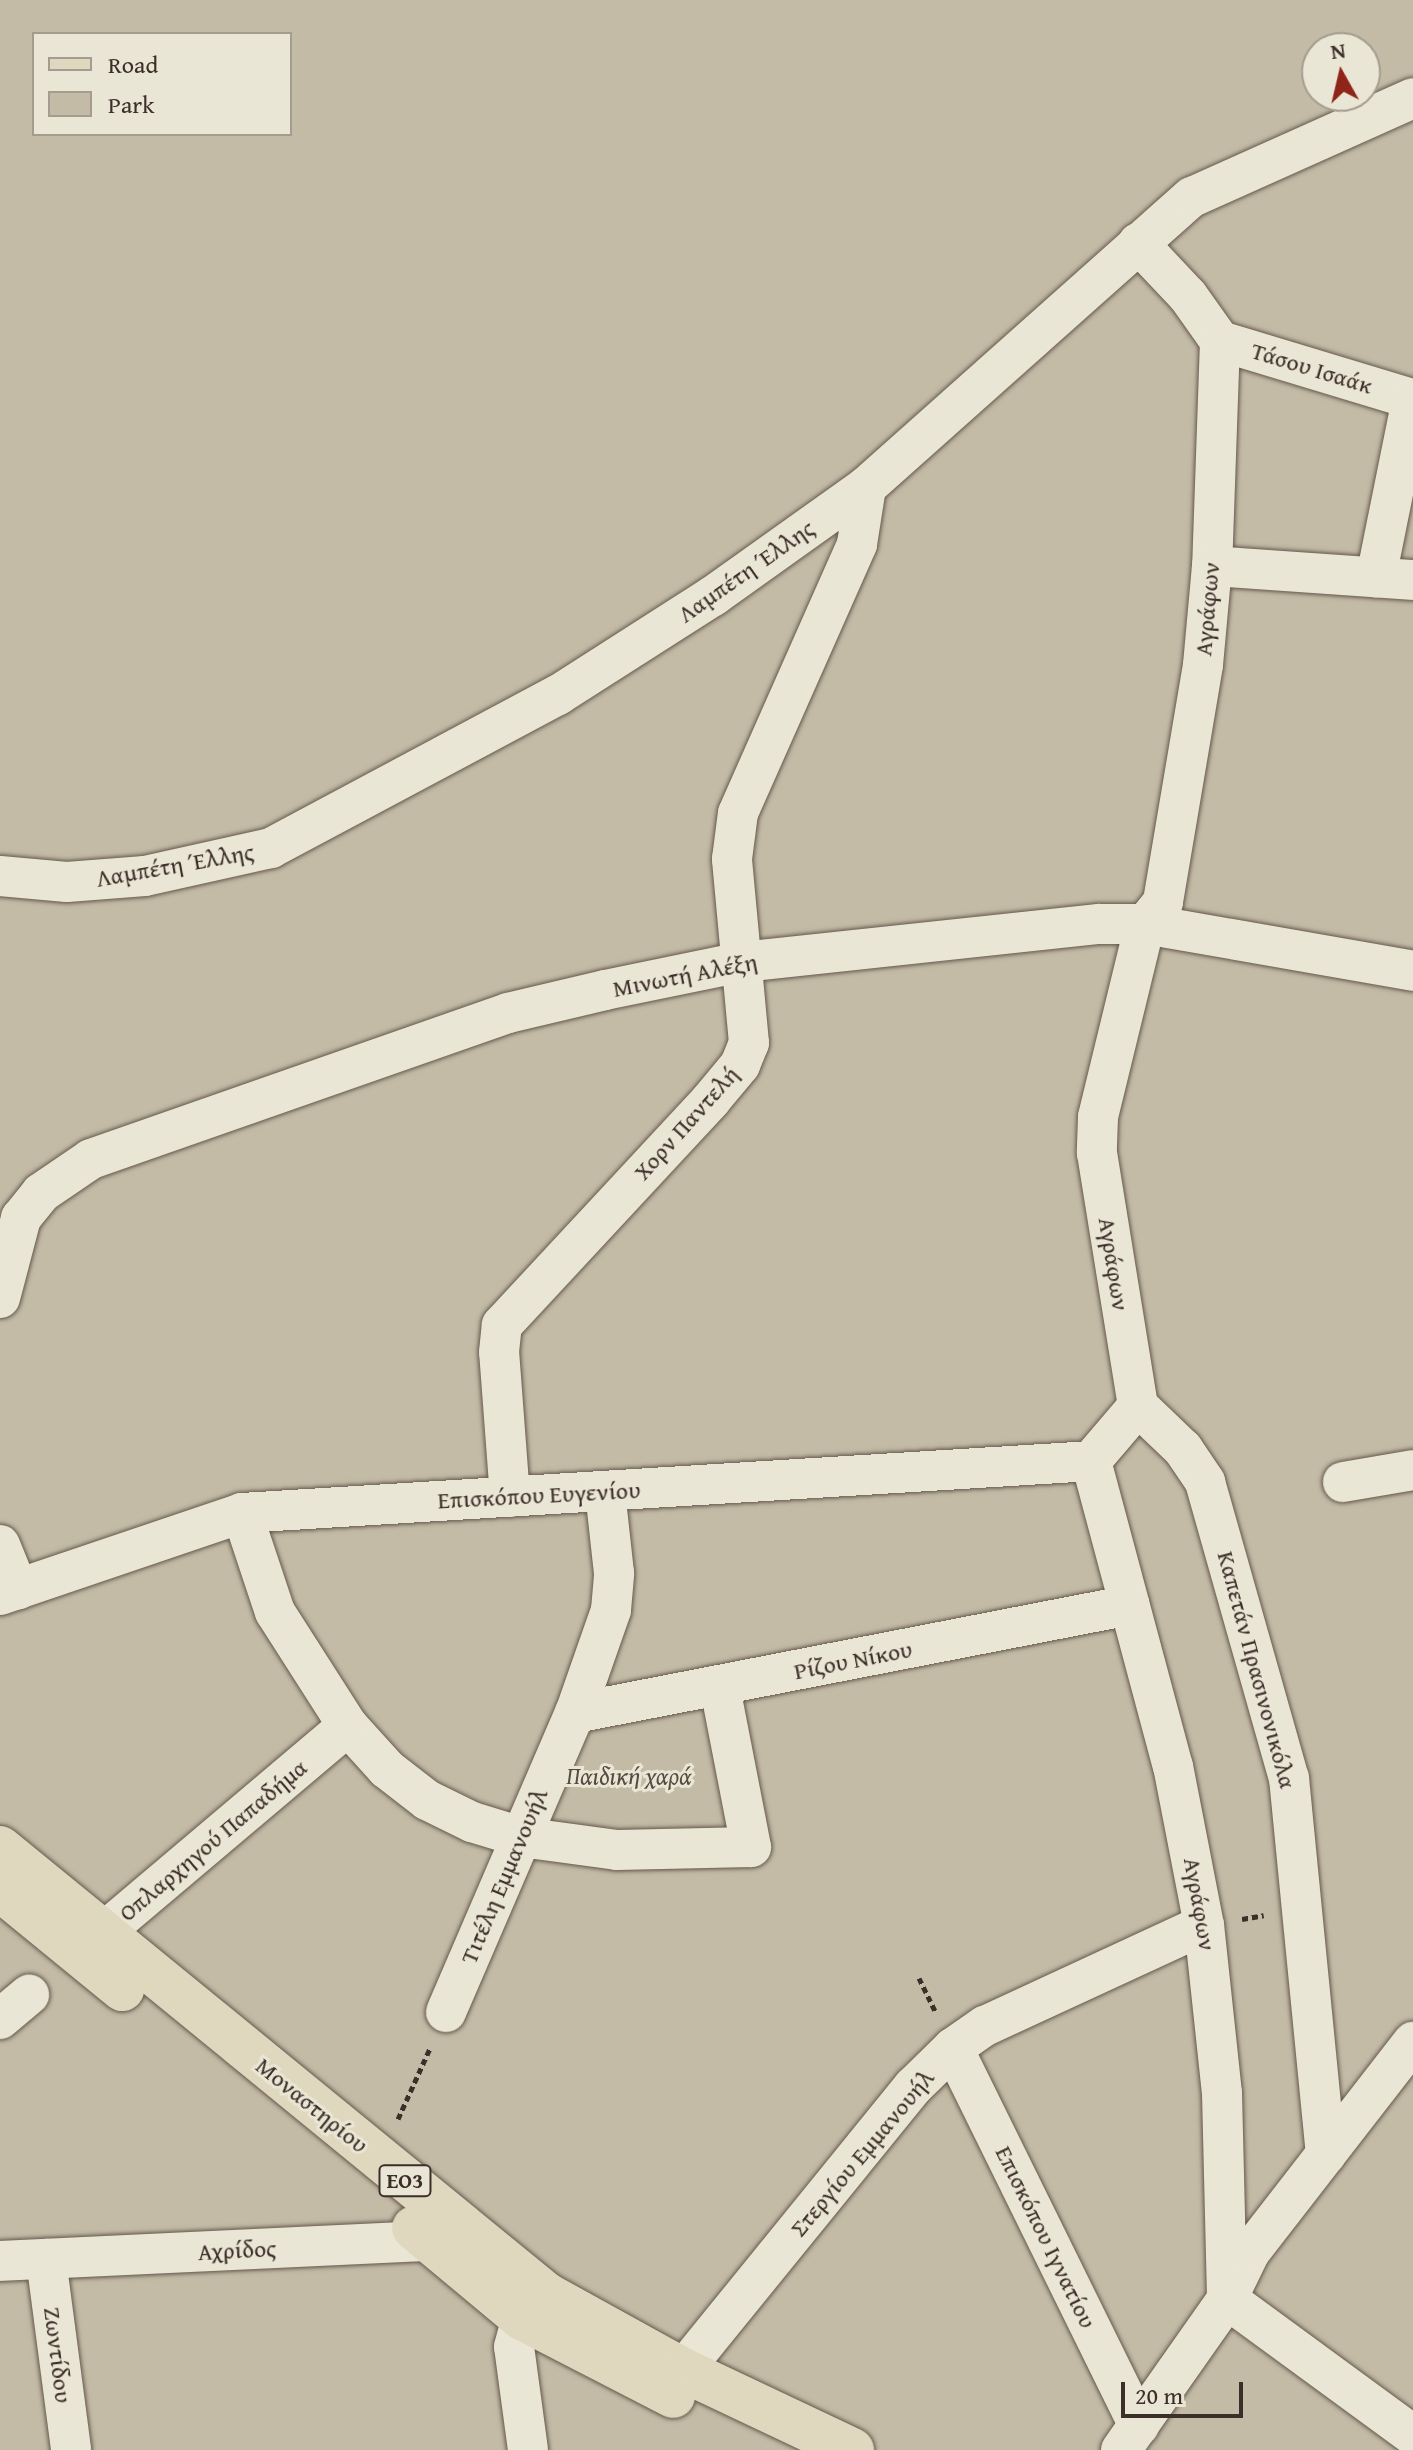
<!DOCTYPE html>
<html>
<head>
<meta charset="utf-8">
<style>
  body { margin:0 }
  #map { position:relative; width:1413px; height:2450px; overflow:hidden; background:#dfd8be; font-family:"Gentium Book Plus",serif }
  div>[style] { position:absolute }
  .green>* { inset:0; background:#c3bba5 }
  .path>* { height:5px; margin-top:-2.5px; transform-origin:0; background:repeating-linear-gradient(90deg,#3c2e29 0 6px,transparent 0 10px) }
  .roads { filter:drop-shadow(0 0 2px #65584e) drop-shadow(0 0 2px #65584e) }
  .minor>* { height:40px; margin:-20px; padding:0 20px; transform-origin:20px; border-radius:20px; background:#eae6d5 }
  .major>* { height:44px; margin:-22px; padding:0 22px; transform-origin:22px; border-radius:22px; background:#dfd8be }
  span { translate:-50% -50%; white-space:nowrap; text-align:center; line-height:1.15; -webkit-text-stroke:6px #eae6d5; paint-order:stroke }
  .shield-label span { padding:2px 6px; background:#eae6d5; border:2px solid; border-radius:6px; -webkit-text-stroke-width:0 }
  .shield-label { font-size:22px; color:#3c2e29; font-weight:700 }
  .street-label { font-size:24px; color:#3c2e29 }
  .park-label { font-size:24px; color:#574a42; font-style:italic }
  .legend { position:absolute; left:32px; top:32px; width:260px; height:104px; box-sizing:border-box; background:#eae6d5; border:2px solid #a49c90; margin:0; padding:10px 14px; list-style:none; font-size:24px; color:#3c2e29 }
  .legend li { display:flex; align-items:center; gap:16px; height:40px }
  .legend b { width:40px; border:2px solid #a49c90 }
  .north { position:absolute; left:1301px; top:32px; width:80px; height:80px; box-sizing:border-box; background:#eae6d5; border:2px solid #a49c90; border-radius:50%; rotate:352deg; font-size:22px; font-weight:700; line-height:32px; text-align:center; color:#3c2e29 }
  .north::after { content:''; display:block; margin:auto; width:28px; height:36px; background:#8f2418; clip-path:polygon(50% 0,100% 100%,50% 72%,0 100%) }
  .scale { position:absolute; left:1121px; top:2382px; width:122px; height:36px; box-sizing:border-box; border:4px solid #3c2e29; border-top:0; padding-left:10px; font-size:24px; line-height:28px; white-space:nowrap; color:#3c2e29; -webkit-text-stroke:6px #eae6d5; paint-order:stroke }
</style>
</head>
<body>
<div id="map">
  <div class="green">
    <i style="clip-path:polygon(evenodd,0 0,1413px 0,1413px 2450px,0 2450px,0 0,34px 34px,290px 34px,290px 134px,34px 134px,34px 34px,0 0,1317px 48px,1365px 48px,1365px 96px,1317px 96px,1317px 48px)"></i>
  </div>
  <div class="path">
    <i style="left:1242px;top:1919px;width:22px;rotate:-10deg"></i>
    <i style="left:919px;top:1978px;width:37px;rotate:64deg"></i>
    <i style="left:398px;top:2119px;width:78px;rotate:-65.7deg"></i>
  </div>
  <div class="roads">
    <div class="minor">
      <i style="left:1138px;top:243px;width:73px;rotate:46.7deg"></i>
      <i style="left:1188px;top:296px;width:55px;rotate:54.6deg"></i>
      <i style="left:1220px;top:341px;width:225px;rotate:92deg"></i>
      <i style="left:1212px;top:566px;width:99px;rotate:95.2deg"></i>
      <i style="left:1203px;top:665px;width:240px;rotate:99.6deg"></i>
      <i style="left:1163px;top:902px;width:28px;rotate:129deg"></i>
      <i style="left:1145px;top:924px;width:199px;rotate:103.7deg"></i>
      <i style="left:1098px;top:1117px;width:36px;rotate:92deg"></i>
      <i style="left:1097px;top:1153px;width:256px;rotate:80.8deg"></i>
      <i style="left:1138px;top:1406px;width:72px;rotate:130.5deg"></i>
      <i style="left:1091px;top:1461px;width:316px;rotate:75deg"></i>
      <i style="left:1173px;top:1766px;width:162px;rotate:79deg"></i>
      <i style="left:1204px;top:1925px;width:169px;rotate:83.9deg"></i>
      <i style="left:1222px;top:2093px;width:206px;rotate:88.6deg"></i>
      <i style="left:1220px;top:341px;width:201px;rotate:16.8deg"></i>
      <i style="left:1412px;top:399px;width:182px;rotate:101.4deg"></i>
      <i style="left:1212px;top:566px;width:201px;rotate:4deg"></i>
      <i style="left:0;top:876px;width:67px;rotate:5.1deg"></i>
      <i style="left:67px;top:882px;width:78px;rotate:-4.4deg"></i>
      <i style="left:145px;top:876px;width:129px;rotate:-12.5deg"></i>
      <i style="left:271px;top:848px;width:325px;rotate:-28.1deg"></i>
      <i style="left:558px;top:695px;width:184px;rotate:-32.6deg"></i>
      <i style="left:713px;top:596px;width:188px;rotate:-35.5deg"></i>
      <i style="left:866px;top:487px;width:436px;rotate:-41.7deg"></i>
      <i style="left:1192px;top:197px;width:242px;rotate:-24.1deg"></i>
      <i style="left:0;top:1298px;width:83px;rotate:-75.3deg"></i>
      <i style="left:21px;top:1218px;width:32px;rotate:-51deg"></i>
      <i style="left:41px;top:1193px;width:60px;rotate:-34.2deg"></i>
      <i style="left:91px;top:1159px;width:442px;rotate:-19.3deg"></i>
      <i style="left:508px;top:1013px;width:100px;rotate:-13.3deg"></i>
      <i style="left:605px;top:990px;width:140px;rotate:-11.6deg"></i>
      <i style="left:742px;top:962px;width:359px;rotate:-6.1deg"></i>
      <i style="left:1099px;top:924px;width:46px"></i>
      <i style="left:1145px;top:924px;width:272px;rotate:9.9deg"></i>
      <i style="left:1138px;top:1406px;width:62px;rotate:43.7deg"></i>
      <i style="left:1183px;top:1449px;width:40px;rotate:56deg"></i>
      <i style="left:1205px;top:1482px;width:308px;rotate:74.2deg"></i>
      <i style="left:1289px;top:1778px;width:378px;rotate:84.4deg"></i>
      <i style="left:1343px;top:1482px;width:71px;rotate:-9.7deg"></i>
      <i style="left:510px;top:1497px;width:145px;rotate:-94.3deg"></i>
      <i style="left:499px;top:1352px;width:27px;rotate:-84deg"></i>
      <i style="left:502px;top:1325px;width:306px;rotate:-47.1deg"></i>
      <i style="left:710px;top:1101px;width:47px;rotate:-50.2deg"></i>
      <i style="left:740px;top:1065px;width:24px;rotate:-68deg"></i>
      <i style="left:749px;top:1043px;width:185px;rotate:-95.3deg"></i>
      <i style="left:732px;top:859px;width:46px;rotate:-82.6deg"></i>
      <i style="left:738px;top:813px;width:294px;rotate:-66.1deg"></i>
      <i style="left:857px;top:544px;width:58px;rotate:-81deg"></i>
      <i style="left:242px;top:1513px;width:104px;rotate:71.6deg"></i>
      <i style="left:275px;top:1612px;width:135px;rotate:57.4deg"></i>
      <i style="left:348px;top:1726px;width:58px;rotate:47.8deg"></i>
      <i style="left:387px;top:1769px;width:51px;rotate:37.8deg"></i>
      <i style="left:427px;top:1800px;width:50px;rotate:26.1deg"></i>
      <i style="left:472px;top:1822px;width:51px;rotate:17deg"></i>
      <i style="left:521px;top:1837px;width:97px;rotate:7.7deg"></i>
      <i style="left:617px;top:1850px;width:134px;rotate:-1.3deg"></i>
      <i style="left:751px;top:1847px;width:163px;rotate:-101deg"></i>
      <i style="left:0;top:1545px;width:48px;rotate:67.8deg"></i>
      <i style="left:0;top:1595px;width:256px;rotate:-18.7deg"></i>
      <i style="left:242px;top:1513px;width:851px;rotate:-3.5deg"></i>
      <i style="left:575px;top:1713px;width:565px;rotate:-11.01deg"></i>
      <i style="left:79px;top:1953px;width:352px;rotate:-40.2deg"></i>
      <i style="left:446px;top:2012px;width:326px;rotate:-66.7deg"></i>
      <i style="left:575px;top:1713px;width:109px;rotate:-70.7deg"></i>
      <i style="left:611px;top:1610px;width:37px;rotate:-85deg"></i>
      <i style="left:614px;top:1573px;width:82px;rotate:-96.3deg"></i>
      <i style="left:0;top:2019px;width:38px;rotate:-40deg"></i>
      <i style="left:953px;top:2048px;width:421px;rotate:63.8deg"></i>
      <i style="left:46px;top:2259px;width:193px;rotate:82.5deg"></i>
      <i style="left:0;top:2261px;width:453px;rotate:-2.7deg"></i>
      <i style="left:1227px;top:2299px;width:230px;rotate:36.2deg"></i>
      <i style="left:683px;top:2370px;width:365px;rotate:-50.9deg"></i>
      <i style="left:913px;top:2087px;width:56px;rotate:-44.3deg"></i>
      <i style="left:953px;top:2048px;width:39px;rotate:-35deg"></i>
      <i style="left:985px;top:2026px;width:241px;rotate:-24.8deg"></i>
      <i style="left:528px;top:2450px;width:104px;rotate:-97.7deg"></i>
      <i style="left:514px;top:2347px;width:30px;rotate:-75deg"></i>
      <i style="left:522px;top:2318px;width:30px;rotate:-44deg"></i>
      <i style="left:1121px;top:2450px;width:184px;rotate:-54.9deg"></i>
      <i style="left:1227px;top:2299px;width:52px;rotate:-63.9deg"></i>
      <i style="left:1250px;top:2252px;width:266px;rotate:-52.2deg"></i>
    </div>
    <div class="major">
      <i style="left:0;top:1848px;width:706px;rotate:39.26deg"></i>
      <i style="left:547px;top:2295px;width:155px;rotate:28.9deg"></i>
      <i style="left:683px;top:2370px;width:187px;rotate:25.3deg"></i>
      <i style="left:0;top:1889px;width:158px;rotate:39.3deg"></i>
      <i style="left:414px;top:2228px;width:141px;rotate:39.8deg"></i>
      <i style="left:522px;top:2318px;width:170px;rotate:27.3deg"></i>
    </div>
  </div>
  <div class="shield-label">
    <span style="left:405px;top:2181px">ΕΟ3</span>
  </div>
  <div class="street-label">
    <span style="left:1312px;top:368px;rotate:17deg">Τάσου Ισαάκ</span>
    <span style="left:746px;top:571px;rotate:-35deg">Λαμπέτη Έλλης</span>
    <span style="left:1207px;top:609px;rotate:-85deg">Αγράφων</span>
    <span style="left:175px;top:865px;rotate:-10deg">Λαμπέτη Έλλης</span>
    <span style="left:685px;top:975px;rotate:-11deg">Μινωτή Αλέξη</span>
    <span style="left:686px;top:1123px;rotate:-48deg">Χορν Παντελή</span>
    <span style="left:1114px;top:1264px;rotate:81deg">Αγράφων</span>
    <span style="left:539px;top:1495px;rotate:-3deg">Επισκόπου Ευγενίου</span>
    <span style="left:853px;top:1660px;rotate:-11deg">Ρίζου Νίκου</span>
    <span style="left:1257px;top:1670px;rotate:75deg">Καπετάν Πρασινονικόλα</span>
    <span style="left:213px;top:1840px;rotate:-40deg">Οπλαρχηγού Παπαδήμα</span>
    <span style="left:504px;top:1876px;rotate:-67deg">Τιτέλη Εμμανουήλ</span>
    <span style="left:1200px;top:1904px;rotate:80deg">Αγράφων</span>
    <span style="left:312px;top:2105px;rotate:39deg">Μοναστηρίου</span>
    <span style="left:862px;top:2153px;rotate:-50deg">Στεργίου Εμμανουήλ</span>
    <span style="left:1046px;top:2237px;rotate:64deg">Επισκόπου Ιγνατίου</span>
    <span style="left:237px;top:2250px;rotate:-3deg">Αχρίδος</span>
    <span style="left:58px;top:2355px;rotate:83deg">Ζωντίδου</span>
  </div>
  <div class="park-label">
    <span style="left:629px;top:1776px">Παιδική χαρά</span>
  </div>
  <ul class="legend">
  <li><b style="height:10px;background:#dfd8be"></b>Road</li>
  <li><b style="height:22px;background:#c3bba5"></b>Park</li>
  </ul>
  <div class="north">N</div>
  <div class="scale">20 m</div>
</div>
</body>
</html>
